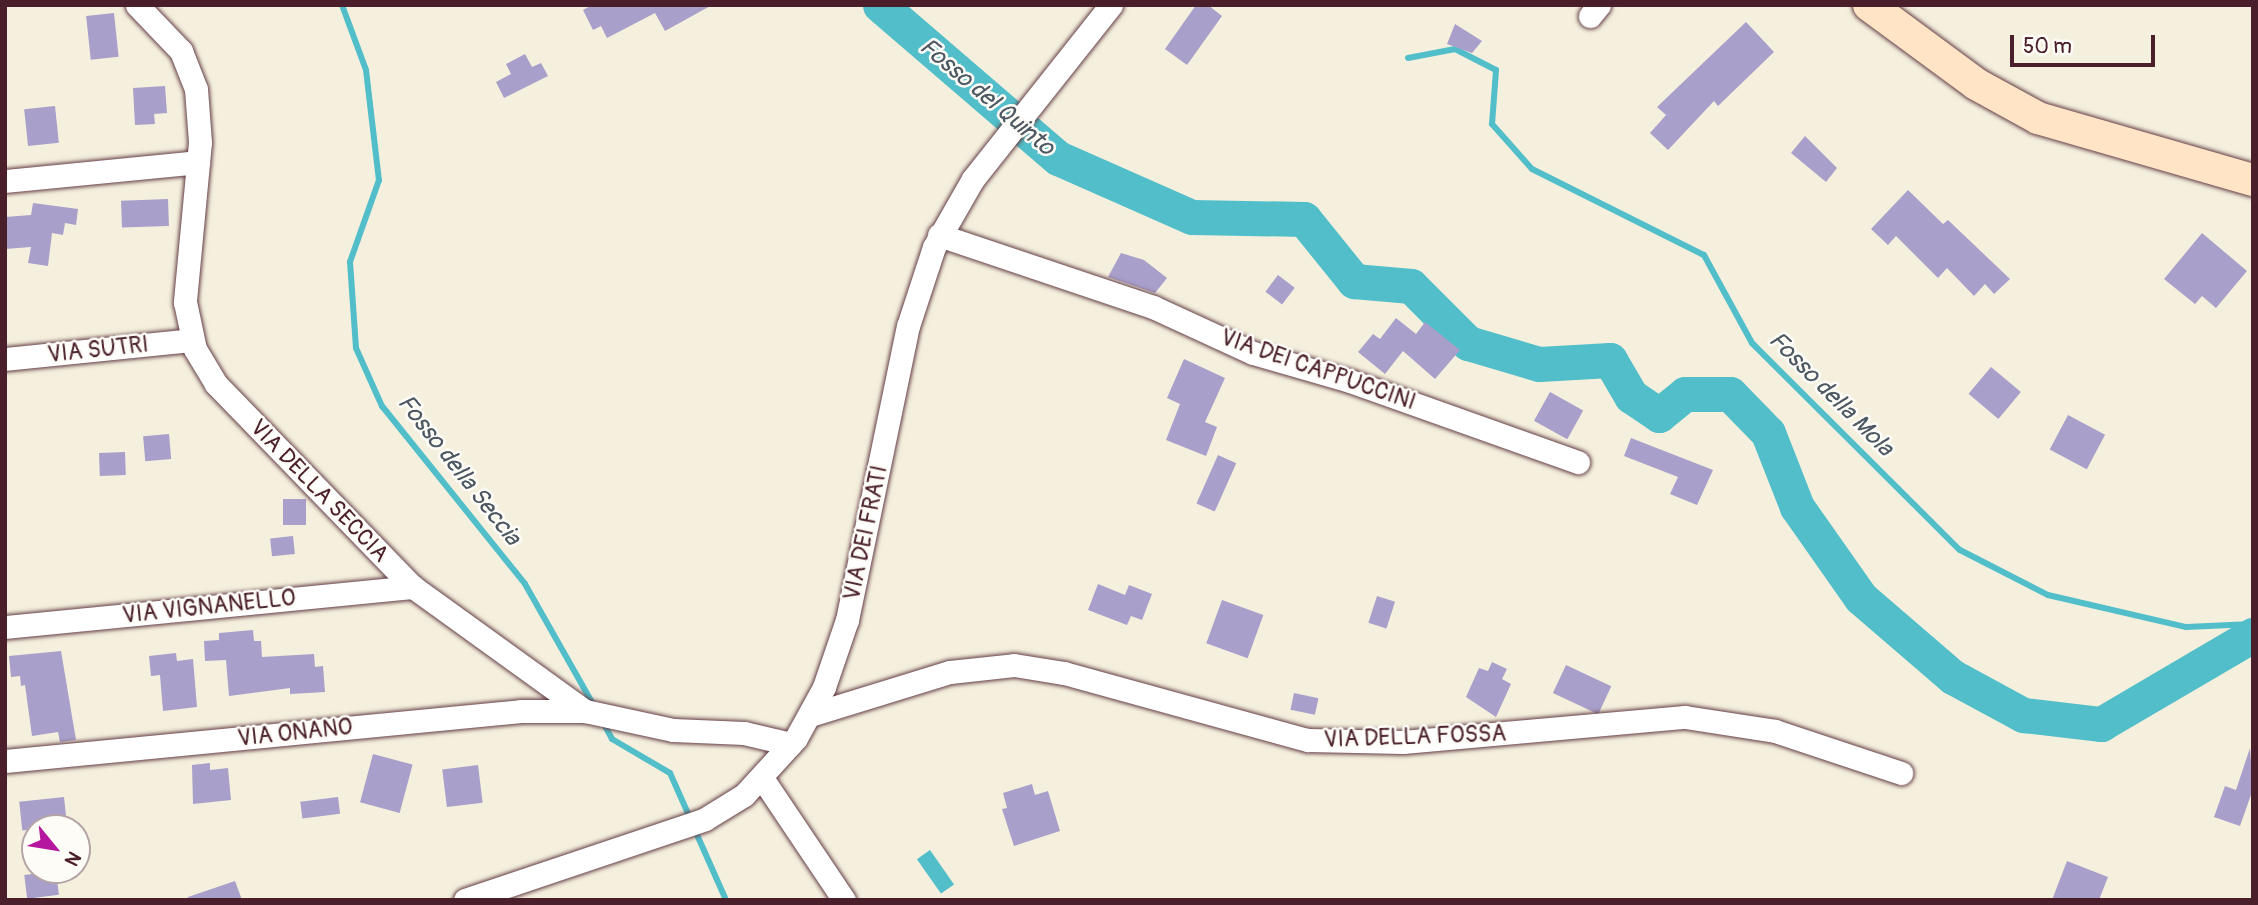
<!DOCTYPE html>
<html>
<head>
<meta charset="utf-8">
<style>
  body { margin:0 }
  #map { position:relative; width:2258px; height:905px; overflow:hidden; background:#f5f0de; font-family:Pangolin,sans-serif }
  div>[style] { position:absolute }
  .water>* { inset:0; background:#51bec9; transform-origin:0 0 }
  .stream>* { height:6px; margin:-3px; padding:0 3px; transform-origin:3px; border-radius:3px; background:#51bec9 }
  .river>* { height:35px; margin:-17.5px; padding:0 17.5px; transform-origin:17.5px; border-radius:17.5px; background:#51bec9 }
  .building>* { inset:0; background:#a89fca; transform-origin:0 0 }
  .roads { filter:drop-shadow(0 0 2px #643e46) drop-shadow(0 0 2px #643e46) }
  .minor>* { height:23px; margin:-11.5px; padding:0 11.5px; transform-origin:11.5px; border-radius:11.5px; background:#fff }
  .secondary>* { height:32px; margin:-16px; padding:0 16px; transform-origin:16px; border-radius:16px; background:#ffe4c6 }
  span { translate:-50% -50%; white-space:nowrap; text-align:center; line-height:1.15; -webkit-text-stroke:5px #fdfcf7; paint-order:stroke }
  .street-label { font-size:23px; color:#4a1f2b }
  .water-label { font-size:24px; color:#4c5762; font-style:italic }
  .frame { position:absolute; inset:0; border:7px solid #4a1f2b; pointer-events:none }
  .north { position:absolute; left:21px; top:814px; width:70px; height:70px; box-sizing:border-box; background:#fdfcf7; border:2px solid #b5a4a5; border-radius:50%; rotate:120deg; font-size:19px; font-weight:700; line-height:28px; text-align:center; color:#4a1f2b }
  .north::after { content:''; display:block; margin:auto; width:24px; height:32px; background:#b5179e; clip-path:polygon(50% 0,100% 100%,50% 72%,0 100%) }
  .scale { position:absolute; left:2010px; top:35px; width:145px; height:32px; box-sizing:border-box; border:4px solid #4a1f2b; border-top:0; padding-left:9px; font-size:21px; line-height:24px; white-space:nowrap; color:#4a1f2b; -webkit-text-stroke:5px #fdfcf7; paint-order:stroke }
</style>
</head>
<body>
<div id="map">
  <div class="water">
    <i style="left:930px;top:850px;width:42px;height:16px;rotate:55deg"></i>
  </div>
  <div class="stream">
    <i style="left:342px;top:5px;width:69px;rotate:69.7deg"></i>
    <i style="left:366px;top:70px;width:111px;rotate:83.3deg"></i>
    <i style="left:379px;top:180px;width:87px;rotate:109.5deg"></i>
    <i style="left:350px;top:262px;width:86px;rotate:86deg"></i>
    <i style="left:356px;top:348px;width:64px;rotate:65.9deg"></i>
    <i style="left:382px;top:406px;width:228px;rotate:51.2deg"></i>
    <i style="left:525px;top:584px;width:140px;rotate:60.5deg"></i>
    <i style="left:1408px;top:58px;width:48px;rotate:-10.8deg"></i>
    <i style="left:1455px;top:49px;width:46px;rotate:27.1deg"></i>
    <i style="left:1496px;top:70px;width:54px;rotate:94.2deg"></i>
    <i style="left:1492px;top:124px;width:60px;rotate:48.4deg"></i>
    <i style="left:1532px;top:169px;width:192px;rotate:26.6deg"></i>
    <i style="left:1704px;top:255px;width:100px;rotate:61.4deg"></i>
    <i style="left:1752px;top:343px;width:293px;rotate:44.9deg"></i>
    <i style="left:1960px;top:550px;width:99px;rotate:27.1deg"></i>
    <i style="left:2048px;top:595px;width:142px;rotate:13.1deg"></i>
    <i style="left:2186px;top:627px;width:67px;rotate:-2.6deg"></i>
    <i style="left:603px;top:722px;width:19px;rotate:62deg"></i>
    <i style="left:612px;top:739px;width:67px;rotate:30.4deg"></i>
    <i style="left:670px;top:773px;width:49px;rotate:66deg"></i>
    <i style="left:694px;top:828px;width:79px;rotate:66deg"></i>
  </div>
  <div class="river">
    <i style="left:880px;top:5px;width:235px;rotate:40.7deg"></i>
    <i style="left:1058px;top:158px;width:146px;rotate:23.8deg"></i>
    <i style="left:1192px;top:217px;width:112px;rotate:1deg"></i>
    <i style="left:1304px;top:219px;width:80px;rotate:51.1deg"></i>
    <i style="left:1354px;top:281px;width:57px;rotate:5deg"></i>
    <i style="left:1411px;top:286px;width:81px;rotate:45deg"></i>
    <i style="left:1468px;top:343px;width:74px;rotate:16.5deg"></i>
    <i style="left:1539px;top:364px;width:71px;rotate:-3.2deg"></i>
    <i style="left:1610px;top:360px;width:42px;rotate:59.7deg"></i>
    <i style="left:1631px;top:396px;width:34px;rotate:34deg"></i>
    <i style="left:1659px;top:415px;width:33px;rotate:-39deg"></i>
    <i style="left:1685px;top:394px;width:45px"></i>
    <i style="left:1730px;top:394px;width:54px;rotate:45.7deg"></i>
    <i style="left:1768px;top:433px;width:79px;rotate:68.6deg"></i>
    <i style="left:1797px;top:507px;width:111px;rotate:54.9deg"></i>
    <i style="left:1861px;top:598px;width:121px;rotate:40.7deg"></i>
    <i style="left:1953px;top:677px;width:80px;rotate:28.5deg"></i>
    <i style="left:2023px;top:715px;width:79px;rotate:6.6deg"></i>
    <i style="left:2101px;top:724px;width:176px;rotate:-30.4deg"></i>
  </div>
  <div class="building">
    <i style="clip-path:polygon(592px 5px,712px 5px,665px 31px,655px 13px,607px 38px,601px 26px,593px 30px,583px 10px)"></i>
    <i style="clip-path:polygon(1196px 5px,1208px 5px,1222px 16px,1187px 65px,1165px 49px)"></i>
    <i style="left:114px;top:13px;width:44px;height:28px;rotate:84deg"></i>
    <i style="clip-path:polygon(1746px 22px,1774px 52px,1718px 106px,1714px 101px,1668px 150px,1650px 133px,1666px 115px,1657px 107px)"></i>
    <i style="clip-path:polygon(1455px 24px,1482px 41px,1472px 53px,1447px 44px)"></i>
    <i style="clip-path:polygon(525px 54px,532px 67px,541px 63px,548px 76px,504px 98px,496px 82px,511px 74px,506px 64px)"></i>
    <i style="clip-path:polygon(165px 86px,167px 113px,154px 114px,155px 124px,135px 125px,133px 88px)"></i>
    <i style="left:55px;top:106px;width:37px;height:31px;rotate:84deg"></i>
    <i style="clip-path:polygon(1805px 136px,1837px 168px,1826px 182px,1791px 153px)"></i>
    <i style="clip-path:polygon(1908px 190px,1943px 224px,1948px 220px,2010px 279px,1994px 294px,1985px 284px,1974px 296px,1947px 268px,1938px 278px,1896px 236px,1888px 245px,1871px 229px)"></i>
    <i style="left:168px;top:199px;width:27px;height:47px;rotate:88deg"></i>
    <i style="clip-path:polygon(33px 203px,78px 209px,76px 225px,65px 223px,63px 235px,52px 233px,48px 266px,28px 263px,31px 247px,5px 249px,5px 217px,31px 215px)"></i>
    <i style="clip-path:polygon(2202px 233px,2247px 271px,2216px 308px,2202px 296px,2195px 304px,2164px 279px)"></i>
    <i style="clip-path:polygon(1121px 253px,1144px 260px,1167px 278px,1155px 293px,1108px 277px)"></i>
    <i style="left:1278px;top:275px;width:21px;height:21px;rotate:37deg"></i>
    <i style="clip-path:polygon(1396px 318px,1416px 334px,1425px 322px,1460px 350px,1435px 379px,1403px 351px,1385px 374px,1358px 352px,1373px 334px,1380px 339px)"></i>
    <i style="clip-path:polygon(1184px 359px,1225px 378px,1205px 422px,1217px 427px,1206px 456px,1166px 440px,1180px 404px,1167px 398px)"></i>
    <i style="left:1991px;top:367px;width:39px;height:35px;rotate:40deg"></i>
    <i style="left:1550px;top:392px;width:38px;height:33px;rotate:29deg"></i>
    <i style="left:2068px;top:415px;width:42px;height:39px;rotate:28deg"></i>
    <i style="left:169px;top:434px;width:25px;height:26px;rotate:85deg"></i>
    <i style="clip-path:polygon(1631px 438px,1713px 470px,1697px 505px,1670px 494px,1678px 477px,1624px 456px)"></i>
    <i style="left:125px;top:452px;width:23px;height:26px;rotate:88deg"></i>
    <i style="left:1218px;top:455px;width:20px;height:53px;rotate:24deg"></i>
    <i style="left:306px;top:499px;width:26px;height:23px;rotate:90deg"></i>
    <i style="left:293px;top:536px;width:18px;height:23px;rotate:84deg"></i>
    <i style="clip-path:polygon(1098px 584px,1125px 595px,1129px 585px,1152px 594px,1142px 620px,1131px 616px,1127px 625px,1088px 610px)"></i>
    <i style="left:1377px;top:596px;width:19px;height:28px;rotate:18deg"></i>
    <i style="left:1222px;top:600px;width:44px;height:46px;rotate:20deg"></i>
    <i style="clip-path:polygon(253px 630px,254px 641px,261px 641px,262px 657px,314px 654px,315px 667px,323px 666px,325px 692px,290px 694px,290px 688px,229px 696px,226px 660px,205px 661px,204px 641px,219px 640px,219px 633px)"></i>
    <i style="clip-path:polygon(61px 651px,76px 740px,60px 742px,58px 732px,32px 736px,25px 685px,21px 686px,20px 676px,11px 677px,9px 656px)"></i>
    <i style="clip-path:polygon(176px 653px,177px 661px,193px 659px,197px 707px,163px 711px,160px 675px,151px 676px,149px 656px)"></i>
    <i style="clip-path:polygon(1492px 662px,1507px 669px,1502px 679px,1511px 684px,1496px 717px,1466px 697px,1479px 668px,1488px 671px)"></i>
    <i style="left:1566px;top:665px;width:50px;height:31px;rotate:25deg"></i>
    <i style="left:1294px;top:693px;width:25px;height:17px;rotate:12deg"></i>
    <i style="clip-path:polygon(2250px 748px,2253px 789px,2240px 826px,2214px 817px,2225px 786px,2236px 790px)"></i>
    <i style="left:373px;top:754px;width:41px;height:50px;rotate:15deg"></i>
    <i style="clip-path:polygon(210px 763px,210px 770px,228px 768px,231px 800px,193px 804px,192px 765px)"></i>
    <i style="left:478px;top:765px;width:38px;height:36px;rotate:83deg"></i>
    <i style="clip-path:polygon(1032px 784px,1035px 795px,1048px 791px,1060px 831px,1014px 846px,1002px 809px,1007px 808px,1003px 793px)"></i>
    <i style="left:64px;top:797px;width:29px;height:45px;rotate:84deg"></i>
    <i style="left:338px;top:797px;width:17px;height:38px;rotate:83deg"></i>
    <i style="clip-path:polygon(2067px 861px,2108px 877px,2099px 900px,2052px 900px)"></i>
    <i style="left:56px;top:871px;width:24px;height:32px;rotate:83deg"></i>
    <i style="clip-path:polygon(235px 881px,242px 900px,188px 900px,188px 897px)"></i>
  </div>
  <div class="roads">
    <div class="minor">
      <i style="left:137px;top:5px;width:64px;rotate:46.3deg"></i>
      <i style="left:181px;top:51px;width:41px;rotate:68.5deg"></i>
      <i style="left:196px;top:89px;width:53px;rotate:85.7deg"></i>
      <i style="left:200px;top:142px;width:161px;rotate:95.4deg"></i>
      <i style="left:185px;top:302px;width:48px;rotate:78deg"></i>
      <i style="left:195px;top:349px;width:41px;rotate:59deg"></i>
      <i style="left:216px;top:384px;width:283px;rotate:45.9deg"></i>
      <i style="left:413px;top:587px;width:212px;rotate:35.8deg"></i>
      <i style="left:585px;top:711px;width:90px;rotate:12.2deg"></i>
      <i style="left:673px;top:730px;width:71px;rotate:2.4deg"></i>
      <i style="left:744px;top:733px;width:48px;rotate:13.2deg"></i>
      <i style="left:1590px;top:16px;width:14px;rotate:-51deg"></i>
      <i style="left:5px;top:181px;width:194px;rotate:-5.6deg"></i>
      <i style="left:939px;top:235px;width:226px;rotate:18.6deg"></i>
      <i style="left:1153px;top:307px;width:110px;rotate:24.7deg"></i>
      <i style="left:1253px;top:353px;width:101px;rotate:16.1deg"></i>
      <i style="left:1350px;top:381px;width:242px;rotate:19.6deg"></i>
      <i style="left:5px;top:359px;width:188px;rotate:-5.8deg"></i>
      <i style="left:5px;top:627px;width:410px;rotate:-5.6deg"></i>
      <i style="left:810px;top:715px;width:146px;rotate:-17.1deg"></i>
      <i style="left:950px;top:672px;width:64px;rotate:-6.2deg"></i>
      <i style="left:1014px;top:665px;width:51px;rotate:9.1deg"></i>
      <i style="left:1064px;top:673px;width:253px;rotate:15.4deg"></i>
      <i style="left:1308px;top:740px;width:95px;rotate:1.2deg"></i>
      <i style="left:1403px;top:742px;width:283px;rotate:-5.1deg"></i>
      <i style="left:1685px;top:717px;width:91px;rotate:8.8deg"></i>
      <i style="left:1775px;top:731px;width:133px;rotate:18.4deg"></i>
      <i style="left:5px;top:761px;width:518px;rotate:-5.53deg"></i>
      <i style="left:521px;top:711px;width:64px"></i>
      <i style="left:762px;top:778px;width:147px;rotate:56.1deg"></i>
      <i style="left:465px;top:900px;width:253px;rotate:-18.6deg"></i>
      <i style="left:705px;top:819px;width:46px;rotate:-31.6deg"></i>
      <i style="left:744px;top:795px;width:77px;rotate:-47.6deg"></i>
      <i style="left:796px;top:738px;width:58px;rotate:-61.2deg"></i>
      <i style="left:824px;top:687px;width:71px;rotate:-71.1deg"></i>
      <i style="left:847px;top:620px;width:300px;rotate:-78.3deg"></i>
      <i style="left:908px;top:326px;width:83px;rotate:-71.8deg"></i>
      <i style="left:934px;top:247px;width:78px;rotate:-60.2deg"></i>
      <i style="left:973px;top:179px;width:222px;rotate:-51.6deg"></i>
    </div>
    <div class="secondary">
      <i style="left:1869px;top:5px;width:133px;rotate:36.4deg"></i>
      <i style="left:1976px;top:84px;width:71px;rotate:28.7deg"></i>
      <i style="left:2038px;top:118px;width:224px;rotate:16.1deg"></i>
    </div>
  </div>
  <div class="street-label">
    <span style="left:98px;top:350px;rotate:-6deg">VIA SUTRI</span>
    <span style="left:1318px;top:370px;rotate:19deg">VIA DEI CAPPUCCINI</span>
    <span style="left:319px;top:491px;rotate:46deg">VIA DELLA SECCIA</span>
    <span style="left:866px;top:533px;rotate:-78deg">VIA DEI FRATI</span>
    <span style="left:209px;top:607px;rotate:-6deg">VIA VIGNANELLO</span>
    <span style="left:295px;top:733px;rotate:-6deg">VIA ONANO</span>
    <span style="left:1415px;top:737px;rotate:-2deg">VIA DELLA FOSSA</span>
  </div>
  <div class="water-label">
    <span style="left:987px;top:97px;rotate:40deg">Fosso del Quinto</span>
    <span style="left:1831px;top:394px;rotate:45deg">Fosso della Mola</span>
    <span style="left:459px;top:470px;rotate:52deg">Fosso della Seccia</span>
  </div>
  <div class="frame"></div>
  <div class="north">N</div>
  <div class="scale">50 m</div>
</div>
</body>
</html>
